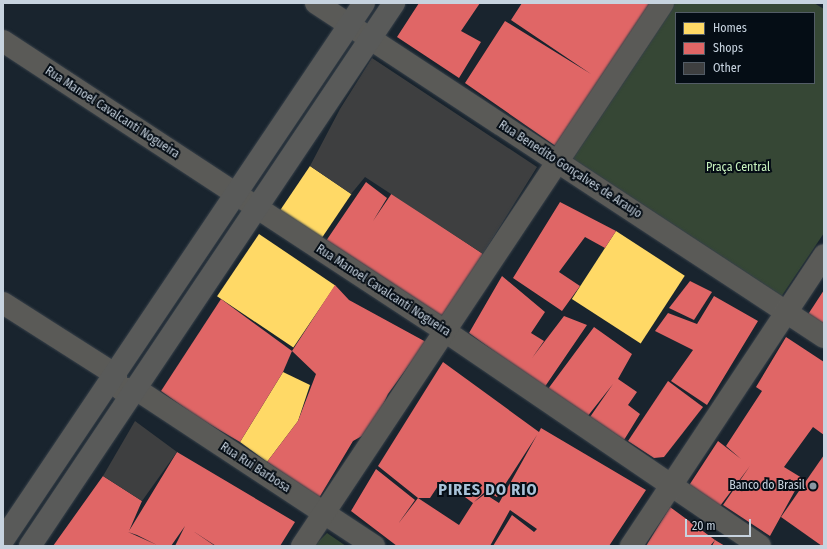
<!DOCTYPE html>
<html>
<head>
<meta charset="utf-8">
<style>
  body { margin:0 }
  #map { position:relative; width:827px; height:549px; overflow:hidden; background:#19242e; font-family:"Fira Sans Condensed",sans-serif }
  div>[style] { position:absolute }
  .green>* { inset:0; background:#364735 }
  .homes>* { inset:0; background:#ffd966; transform-origin:0 0 }
  .shops>* { inset:0; background:#e06666 }
  .building>* { inset:0; background:#3e3f40 }
  .roads { filter:drop-shadow(0 0 1px #374049) drop-shadow(0 0 1px #374049) }
  .minor>* { height:22px; margin:-11px; padding:0 11px; transform-origin:11px; border-radius:11px; background:#5a5a57 }
  .major>* { height:22px; margin:-11px; padding:0 11px; transform-origin:11px; border-radius:11px; background:#595a59 }
  .dots>* { width:11px; height:11px; translate:-50% -50%; box-sizing:border-box; border:2px solid #050d15; border-radius:50% }
  span { translate:-50% -50%; white-space:nowrap; text-align:center; line-height:1.15; -webkit-text-stroke:4px #050d15; paint-order:stroke }
  .street-label { font-size:12px; color:#c7d3df }
  .park-label { font-size:12px; color:#c8f2be }
  .poi-label { font-size:12px; color:#c7d3df }
  .right { translate:-100% -50%; text-align:right }
  .district-label { font-size:16px; color:#a9c2d8; font-weight:700; letter-spacing:1px }
  .frame { position:absolute; inset:0; border:4px solid #c7d3df; pointer-events:none }
  .legend { position:absolute; left:675px; top:12px; width:140px; height:72px; box-sizing:border-box; background:#050d15; border:1px solid #535c66; margin:0; padding:5px 7px; list-style:none; font-size:12px; color:#c7d3df }
  .legend li { display:flex; align-items:center; gap:8px; height:20px }
  .legend b { width:20px; border:1px solid #535c66 }
  .scale { position:absolute; left:685px; top:519px; width:66px; height:18px; box-sizing:border-box; border:2px solid #c7d3df; border-top:0; padding-left:5px; font-size:12px; line-height:14px; white-space:nowrap; color:#c7d3df; -webkit-text-stroke:3px #050d15; paint-order:stroke }
</style>
</head>
<body>
<div id="map">
  <div class="green">
    <i style="clip-path:polygon(evenodd,674px 3px,814px 3px,824px 9px,824px 233px,781px 297px,569px 161px,674px 3px,676px 13px,814px 13px,814px 83px,676px 83px,676px 13px)"></i>
    <i style="clip-path:polygon(327px 533px,346px 546px,314px 546px)"></i>
  </div>
  <div class="homes">
    <i style="left:310px;top:166px;width:50px;height:57px;rotate:34deg"></i>
    <i style="left:616px;top:231px;width:82px;height:81px;rotate:33deg"></i>
    <i style="left:259px;top:234px;width:92px;height:75px;rotate:34deg"></i>
    <i style="clip-path:polygon(283px 372px,310px 385px,298px 421px,267px 462px,240px 442px)"></i>
  </div>
  <div class="shops">
    <i style="clip-path:polygon(419px 3px,480px 3px,461px 31px,481px 42px,459px 78px,397px 37px)"></i>
    <i style="clip-path:polygon(522px 3px,652px 3px,557px 147px,465px 83px,505px 21px,591px 74px,511px 20px)"></i>
    <i style="clip-path:polygon(366px 182px,387px 198px,373px 221px,392px 193px,483px 254px,443px 321px,326px 241px)"></i>
    <i style="clip-path:polygon(560px 202px,616px 231px,605px 248px,585px 237px,559px 272px,580px 286px,562px 311px,513px 278px)"></i>
    <i style="clip-path:polygon(502px 276px,545px 312px,531px 333px,544px 341px,532px 358px,564px 316px,587px 325px,544px 388px,469px 333px)"></i>
    <i style="clip-path:polygon(690px 281px,712px 292px,694px 320px,669px 308px)"></i>
    <i style="clip-path:polygon(335px 285px,349px 300px,426px 342px,388px 394px,371px 431px,353px 441px,319px 498px,267px 462px,298px 421px,316px 374px,292px 351px)"></i>
    <i style="clip-path:polygon(824px 290px,824px 327px,807px 316px)"></i>
    <i style="clip-path:polygon(714px 296px,758px 321px,707px 405px,671px 381px,693px 350px,655px 331px,668px 313px,697px 324px)"></i>
    <i style="clip-path:polygon(221px 299px,292px 351px,283px 372px,240px 442px,197px 417px,161px 391px)"></i>
    <i style="clip-path:polygon(594px 327px,632px 354px,618px 379px,637px 392px,628px 405px,640px 414px,624px 440px,590px 417px,613px 384px,587px 417px,548px 389px)"></i>
    <i style="clip-path:polygon(786px 337px,824px 362px,824px 435px,813px 427px,784px 467px,802px 478px,770px 536px,723px 505px,750px 466px,720px 506px,688px 487px,718px 441px,741px 459px,726px 446px,762px 391px,756px 387px)"></i>
    <i style="clip-path:polygon(evenodd,443px 362px,539px 432px,541px 428px,646px 490px,609px 546px,493px 546px,512px 515px,534px 532px,537px 529px,510px 510px,490px 546px,397px 546px,351px 511px,376px 469px,415px 500px,398px 524px,418px 498px,459px 525px,473px 503px,442px 480px,430px 498px,418px 498px,378px 466px,443px 362px,537px 435px,499px 503px,485px 494px,474px 502px,486px 491px,497px 497px,537px 435px)"></i>
    <i style="clip-path:polygon(668px 381px,703px 407px,664px 457px,654px 458px,628px 441px)"></i>
    <i style="clip-path:polygon(evenodd,177px 452px,295px 522px,280px 546px,216px 546px,193px 531px,215px 546px,175px 546px,185px 526px,171px 546px,53px 546px,103px 476px,142px 501px,129px 531px,177px 452px,128px 532px,137px 535px,157px 545px,128px 532px)"></i>
    <i style="clip-path:polygon(824px 455px,824px 546px,822px 546px,781px 517px)"></i>
    <i style="clip-path:polygon(670px 507px,715px 540px,725px 546px,712px 546px,715px 540px,710px 546px,646px 546px)"></i>
  </div>
  <div class="building">
    <i style="clip-path:polygon(372px 58px,537px 167px,483px 254px,365px 177px,351px 194px,310px 166px,340px 109px)"></i>
    <i style="clip-path:polygon(135px 421px,177px 452px,142px 501px,103px 476px)"></i>
  </div>
  <div class="roads">
    <div class="minor">
      <i style="left:316px;top:3px;width:608px;rotate:33.32deg"></i>
      <i style="left:3px;top:41px;width:529px;rotate:33.27deg"></i>
      <i style="left:445px;top:331px;width:381px;rotate:34.3deg"></i>
      <i style="left:3px;top:303px;width:134px;rotate:32.5deg"></i>
      <i style="left:116px;top:375px;width:9px;rotate:90deg"></i>
      <i style="left:116px;top:384px;width:7px;rotate:45deg"></i>
      <i style="left:121px;top:389px;width:15px"></i>
      <i style="left:136px;top:389px;width:285px;rotate:33.4deg"></i>
      <i style="left:302px;top:546px;width:652px;rotate:-56.38deg"></i>
      <i style="left:631px;top:546px;width:349px;rotate:-56.4deg"></i>
    </div>
    <div class="major">
      <i style="left:3px;top:540px;width:647px;rotate:-56.09deg"></i>
      <i style="left:30px;top:546px;width:654px;rotate:-56.16deg"></i>
    </div>
  </div>
  <div class="dots">
    <i style="left:813px;top:486px;background:#8a96a1"></i>
  </div>
  <div class="street-label">
    <span style="left:112px;top:113px;rotate:33deg">Rua Manoel Cavalcanti Nogueira</span>
    <span style="left:570px;top:170px;rotate:33deg">Rua Benedito Gonçalves de Araujo</span>
    <span style="left:383px;top:291px;rotate:33deg">Rua Manoel Cavalcanti Nogueira</span>
    <span style="left:255px;top:468px;rotate:33deg">Rua Rui Barbosa</span>
  </div>
  <div class="park-label">
    <span style="left:738px;top:168px">Praça Central</span>
  </div>
  <div class="poi-label">
    <span class="right" style="left:805px;top:486px">Banco do Brasil</span>
  </div>
  <div class="district-label">
    <span style="left:488px;top:490px">PIRES DO RIO</span>
  </div>
  <div class="frame"></div>
  <ul class="legend">
  <li><b style="height:11px;background:#ffd966"></b>Homes</li>
  <li><b style="height:11px;background:#e06666"></b>Shops</li>
  <li><b style="height:11px;background:#3e3f40"></b>Other</li>
  </ul>
  <div class="scale">20 m</div>
</div>
</body>
</html>
